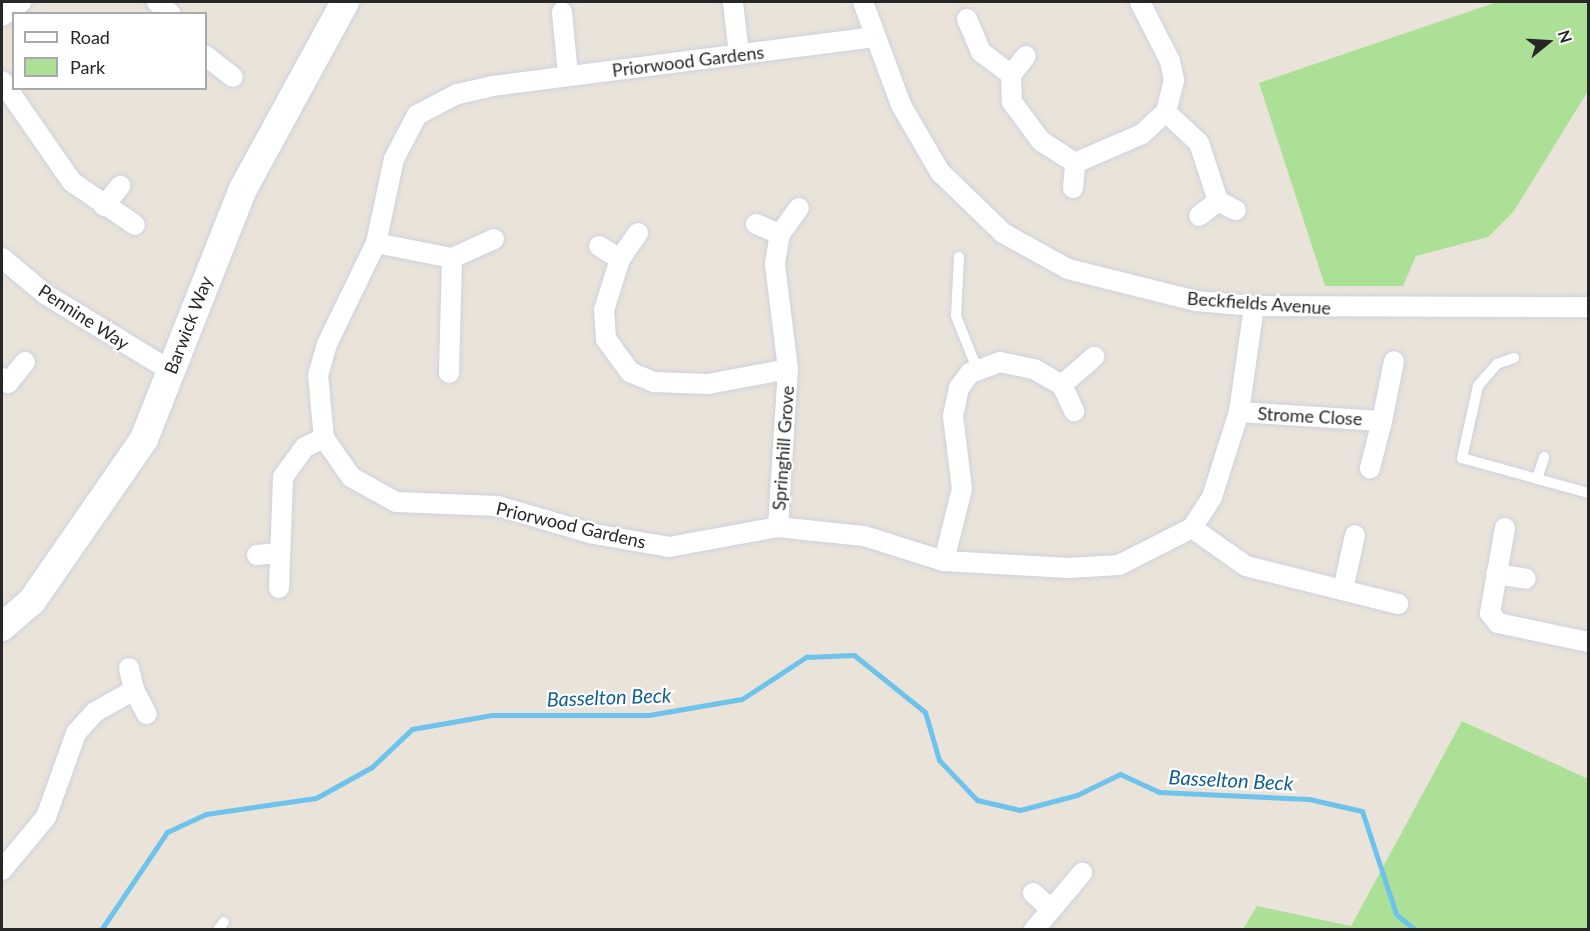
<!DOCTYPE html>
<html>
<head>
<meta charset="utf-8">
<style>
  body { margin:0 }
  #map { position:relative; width:1590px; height:931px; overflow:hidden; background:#eae3d9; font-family:Lato,sans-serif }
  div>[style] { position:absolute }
  .green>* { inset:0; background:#abe096 }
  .stream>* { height:5px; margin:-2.5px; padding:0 2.5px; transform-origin:2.5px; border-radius:2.5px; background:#6dc3eb }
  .roads { filter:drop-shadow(0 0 2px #ced1e0) drop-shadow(0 0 2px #ced1e0) }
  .lane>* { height:10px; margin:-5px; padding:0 5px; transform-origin:5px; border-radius:5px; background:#fff }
  .street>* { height:20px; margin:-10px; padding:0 10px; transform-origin:10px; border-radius:10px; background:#fff }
  .secondary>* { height:28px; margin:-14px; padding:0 14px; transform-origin:14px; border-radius:14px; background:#fff }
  span { translate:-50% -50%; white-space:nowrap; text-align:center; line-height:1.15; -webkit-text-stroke:4.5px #fff; paint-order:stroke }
  .street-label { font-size:18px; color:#272727 }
  .water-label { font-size:20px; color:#105f92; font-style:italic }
  .frame { position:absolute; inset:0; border:3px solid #272727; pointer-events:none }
  .legend { position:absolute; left:12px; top:12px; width:195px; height:78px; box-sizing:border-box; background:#fff; border:2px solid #a9a9a9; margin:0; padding:8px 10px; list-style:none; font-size:18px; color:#272727 }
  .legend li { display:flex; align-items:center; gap:12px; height:30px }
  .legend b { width:30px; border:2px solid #a9a9a9 }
  .north { position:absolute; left:1518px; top:12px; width:60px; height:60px; -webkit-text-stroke:4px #fff; paint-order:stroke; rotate:72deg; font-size:16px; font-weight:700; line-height:24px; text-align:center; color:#272727 }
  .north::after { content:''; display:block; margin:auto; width:21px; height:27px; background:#272727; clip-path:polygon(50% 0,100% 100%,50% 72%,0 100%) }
</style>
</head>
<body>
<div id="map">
  <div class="green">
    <i style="clip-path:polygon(1497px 2px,1588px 2px,1588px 91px,1514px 211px,1488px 237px,1416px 256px,1403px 286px,1325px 286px,1259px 83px)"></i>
    <i style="clip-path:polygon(1462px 721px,1588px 779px,1588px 929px,1243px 929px,1257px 906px,1351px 926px)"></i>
  </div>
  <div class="stream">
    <i style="left:101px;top:930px;width:118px;rotate:-56deg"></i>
    <i style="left:167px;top:832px;width:43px;rotate:-24.8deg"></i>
    <i style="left:206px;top:814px;width:111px;rotate:-8.3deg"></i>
    <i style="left:316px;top:798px;width:64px;rotate:-29deg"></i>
    <i style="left:372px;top:767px;width:55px;rotate:-43.5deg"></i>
    <i style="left:412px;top:729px;width:81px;rotate:-9.9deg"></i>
    <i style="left:492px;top:715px;width:157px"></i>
    <i style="left:649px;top:715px;width:94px;rotate:-9.8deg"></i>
    <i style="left:742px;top:699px;width:77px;rotate:-33.3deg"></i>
    <i style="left:806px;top:657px;width:48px;rotate:-2.4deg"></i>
    <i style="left:854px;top:655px;width:91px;rotate:38.8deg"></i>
    <i style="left:925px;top:712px;width:50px;rotate:73.7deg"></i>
    <i style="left:939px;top:760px;width:55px;rotate:46.5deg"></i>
    <i style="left:977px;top:800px;width:44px;rotate:13.1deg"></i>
    <i style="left:1020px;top:810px;width:59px;rotate:-14.7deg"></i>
    <i style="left:1077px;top:795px;width:48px;rotate:-26deg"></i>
    <i style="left:1120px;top:774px;width:43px;rotate:24.8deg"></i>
    <i style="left:1159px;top:792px;width:150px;rotate:2.7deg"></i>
    <i style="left:1309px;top:799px;width:54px;rotate:12.8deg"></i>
    <i style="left:1362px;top:811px;width:108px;rotate:71.7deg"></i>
    <i style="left:1396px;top:914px;width:25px;rotate:40deg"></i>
  </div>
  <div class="roads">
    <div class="lane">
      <i style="left:959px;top:257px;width:59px;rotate:92.9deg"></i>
      <i style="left:956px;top:316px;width:57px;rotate:68.4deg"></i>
      <i style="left:1514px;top:358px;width:18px;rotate:161deg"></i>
      <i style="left:1497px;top:364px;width:29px;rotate:131deg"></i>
      <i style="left:1478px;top:386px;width:74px;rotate:102.5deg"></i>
      <i style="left:1462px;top:458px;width:131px;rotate:15.5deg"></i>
      <i style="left:1537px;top:479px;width:23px;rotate:-72deg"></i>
      <i style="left:218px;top:930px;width:10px;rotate:-53deg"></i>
    </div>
    <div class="street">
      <i style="left:157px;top:2px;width:18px;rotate:41deg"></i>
      <i style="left:733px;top:2px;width:53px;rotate:83.5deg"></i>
      <i style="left:863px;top:2px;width:110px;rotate:69.7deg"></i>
      <i style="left:901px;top:105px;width:78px;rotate:59.8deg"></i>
      <i style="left:940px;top:172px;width:88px;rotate:44.1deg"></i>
      <i style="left:1003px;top:233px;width:74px;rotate:29deg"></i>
      <i style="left:1068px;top:269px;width:132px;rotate:14deg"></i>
      <i style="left:1196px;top:301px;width:58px;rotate:4.9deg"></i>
      <i style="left:1254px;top:306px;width:334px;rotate:0.2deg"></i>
      <i style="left:562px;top:12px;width:63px;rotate:84.6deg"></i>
      <i style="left:2px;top:16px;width:24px;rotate:-36deg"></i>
      <i style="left:967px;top:19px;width:36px;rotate:67deg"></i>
      <i style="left:981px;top:52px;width:38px;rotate:37deg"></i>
      <i style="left:1011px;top:75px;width:27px;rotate:88deg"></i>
      <i style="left:1012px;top:102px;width:49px;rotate:53.4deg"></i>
      <i style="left:1041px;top:141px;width:40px;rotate:32.9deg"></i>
      <i style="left:1075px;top:163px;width:73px;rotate:-23.4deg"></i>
      <i style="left:1142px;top:134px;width:33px;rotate:-43deg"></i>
      <i style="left:1166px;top:112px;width:33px;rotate:-76deg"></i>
      <i style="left:1174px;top:80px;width:19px;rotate:-102deg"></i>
      <i style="left:1170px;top:61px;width:66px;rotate:-117deg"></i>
      <i style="left:875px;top:37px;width:385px;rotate:172.7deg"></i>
      <i style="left:493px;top:86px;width:37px;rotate:167deg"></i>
      <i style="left:457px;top:94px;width:45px;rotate:152.3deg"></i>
      <i style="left:417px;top:115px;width:50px;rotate:117.6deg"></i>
      <i style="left:394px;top:159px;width:86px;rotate:102.1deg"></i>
      <i style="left:376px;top:243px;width:112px;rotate:115.9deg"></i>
      <i style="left:327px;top:344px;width:32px;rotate:106deg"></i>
      <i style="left:318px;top:375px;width:63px;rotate:84.6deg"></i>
      <i style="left:324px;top:438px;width:47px;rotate:55.3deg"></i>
      <i style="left:351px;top:477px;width:51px;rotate:29.1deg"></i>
      <i style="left:396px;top:502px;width:102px;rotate:2.2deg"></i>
      <i style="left:498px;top:506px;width:100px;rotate:16.3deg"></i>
      <i style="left:594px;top:534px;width:76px;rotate:9.8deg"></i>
      <i style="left:669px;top:547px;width:111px;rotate:-10.4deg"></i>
      <i style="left:778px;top:527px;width:86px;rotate:6deg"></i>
      <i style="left:864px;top:536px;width:84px;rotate:17.4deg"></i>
      <i style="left:944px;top:561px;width:125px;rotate:3.2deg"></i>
      <i style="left:1069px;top:568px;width:50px;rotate:-3.4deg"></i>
      <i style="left:1119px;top:565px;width:82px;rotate:-26.9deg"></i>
      <i style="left:1192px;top:528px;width:37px;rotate:-57deg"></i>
      <i style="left:1212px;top:497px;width:89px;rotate:-72.4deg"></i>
      <i style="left:1239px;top:412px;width:107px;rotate:-81.9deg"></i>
      <i style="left:206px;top:56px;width:34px;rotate:38deg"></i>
      <i style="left:1011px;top:75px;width:24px;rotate:-52deg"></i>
      <i style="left:2px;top:81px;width:123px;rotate:55.3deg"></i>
      <i style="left:72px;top:182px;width:76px;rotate:34.3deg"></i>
      <i style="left:1166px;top:112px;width:45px;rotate:43.2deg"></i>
      <i style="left:1199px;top:143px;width:61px;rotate:71.9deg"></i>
      <i style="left:1218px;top:201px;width:24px;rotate:142deg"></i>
      <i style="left:1073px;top:188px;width:25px;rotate:-85deg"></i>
      <i style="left:1218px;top:201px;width:20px;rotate:27deg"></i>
      <i style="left:104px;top:206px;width:26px;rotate:-51deg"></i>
      <i style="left:756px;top:224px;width:26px;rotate:23deg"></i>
      <i style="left:638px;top:233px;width:32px;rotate:125deg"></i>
      <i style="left:620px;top:259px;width:53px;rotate:107.4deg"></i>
      <i style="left:604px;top:310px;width:29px;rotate:86deg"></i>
      <i style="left:606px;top:339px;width:41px;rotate:54deg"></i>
      <i style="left:630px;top:372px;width:26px;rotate:23deg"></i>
      <i style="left:654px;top:382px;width:54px;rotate:2.1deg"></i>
      <i style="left:708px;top:384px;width:81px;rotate:-10.6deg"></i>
      <i style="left:376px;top:243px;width:77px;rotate:11.2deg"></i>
      <i style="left:452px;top:258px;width:115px;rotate:91.5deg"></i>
      <i style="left:599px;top:246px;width:25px;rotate:32deg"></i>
      <i style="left:2px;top:258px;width:56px;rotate:39.9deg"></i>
      <i style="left:45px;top:294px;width:148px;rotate:31.4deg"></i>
      <i style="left:452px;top:258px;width:46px;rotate:-24.3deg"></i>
      <i style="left:2px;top:378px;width:8px;rotate:40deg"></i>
      <i style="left:8px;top:383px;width:27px;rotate:-51deg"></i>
      <i style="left:1062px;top:385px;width:43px;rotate:-41.2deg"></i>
      <i style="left:1239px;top:412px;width:143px;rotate:3.6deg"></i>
      <i style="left:1382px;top:421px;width:49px;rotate:104.3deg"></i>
      <i style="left:1382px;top:421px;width:61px;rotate:-78.7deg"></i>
      <i style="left:778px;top:527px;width:158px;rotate:-86.4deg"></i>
      <i style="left:788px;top:369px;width:106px;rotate:-97.1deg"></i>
      <i style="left:775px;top:264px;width:30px;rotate:-81deg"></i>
      <i style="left:780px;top:234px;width:32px;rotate:-54deg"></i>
      <i style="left:1192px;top:528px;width:66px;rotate:35.1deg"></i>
      <i style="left:1246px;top:566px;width:157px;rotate:14deg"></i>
      <i style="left:1505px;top:528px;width:86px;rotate:100deg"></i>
      <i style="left:1490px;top:613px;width:13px;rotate:51deg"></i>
      <i style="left:1498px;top:623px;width:92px;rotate:11.9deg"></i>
      <i style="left:257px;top:555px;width:21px;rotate:-5deg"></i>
      <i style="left:944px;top:561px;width:74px;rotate:-76deg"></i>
      <i style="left:962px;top:489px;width:74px;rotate:-97deg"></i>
      <i style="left:953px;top:416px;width:29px;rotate:-78deg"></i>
      <i style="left:959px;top:388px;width:19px;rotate:-54deg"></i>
      <i style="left:970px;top:373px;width:32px;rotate:-20deg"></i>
      <i style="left:1000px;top:362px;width:35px;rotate:12deg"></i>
      <i style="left:1034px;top:369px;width:32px;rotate:30deg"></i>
      <i style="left:1062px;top:385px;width:29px;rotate:65deg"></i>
      <i style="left:1496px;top:574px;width:30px;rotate:9deg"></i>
      <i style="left:279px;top:588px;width:111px;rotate:-87.9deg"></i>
      <i style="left:283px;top:477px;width:37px;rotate:-54deg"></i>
      <i style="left:305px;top:447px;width:21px;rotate:-25deg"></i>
      <i style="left:1343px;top:590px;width:56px;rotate:-77.7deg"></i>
      <i style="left:129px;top:668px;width:23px;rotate:77deg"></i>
      <i style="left:2px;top:870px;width:69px;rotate:-50.3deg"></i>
      <i style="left:46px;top:817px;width:89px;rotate:-70.3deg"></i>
      <i style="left:76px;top:733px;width:28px;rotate:-48deg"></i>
      <i style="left:95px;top:712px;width:45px;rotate:-29.4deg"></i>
      <i style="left:134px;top:690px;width:27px;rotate:62deg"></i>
      <i style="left:1033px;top:893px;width:24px;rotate:42deg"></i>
      <i style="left:1034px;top:930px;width:75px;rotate:-49.9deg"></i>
    </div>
    <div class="secondary">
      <i style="left:2px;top:627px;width:40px;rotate:-41deg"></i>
      <i style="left:32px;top:601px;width:197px;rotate:-55.3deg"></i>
      <i style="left:144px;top:439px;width:269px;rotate:-68.4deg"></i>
      <i style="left:243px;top:189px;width:213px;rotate:-61.4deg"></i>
    </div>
  </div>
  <div class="street-label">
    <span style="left:688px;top:61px;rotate:-7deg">Priorwood Gardens</span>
    <span style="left:1259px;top:303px;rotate:4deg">Beckfields Avenue</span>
    <span style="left:84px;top:317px;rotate:33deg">Pennine Way</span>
    <span style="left:188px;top:325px;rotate:-69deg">Barwick Way</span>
    <span style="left:1310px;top:416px;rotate:3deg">Strome Close</span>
    <span style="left:783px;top:448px;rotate:-86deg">Springhill Grove</span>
    <span style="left:571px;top:525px;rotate:13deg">Priorwood Gardens</span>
  </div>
  <div class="water-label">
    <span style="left:609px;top:697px;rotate:-2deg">Basselton Beck</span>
    <span style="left:1231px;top:780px;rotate:3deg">Basselton Beck</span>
  </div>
  <div class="frame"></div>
  <ul class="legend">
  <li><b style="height:8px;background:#fff"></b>Road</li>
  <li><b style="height:16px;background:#abe096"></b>Park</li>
  </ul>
  <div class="north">N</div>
</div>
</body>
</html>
